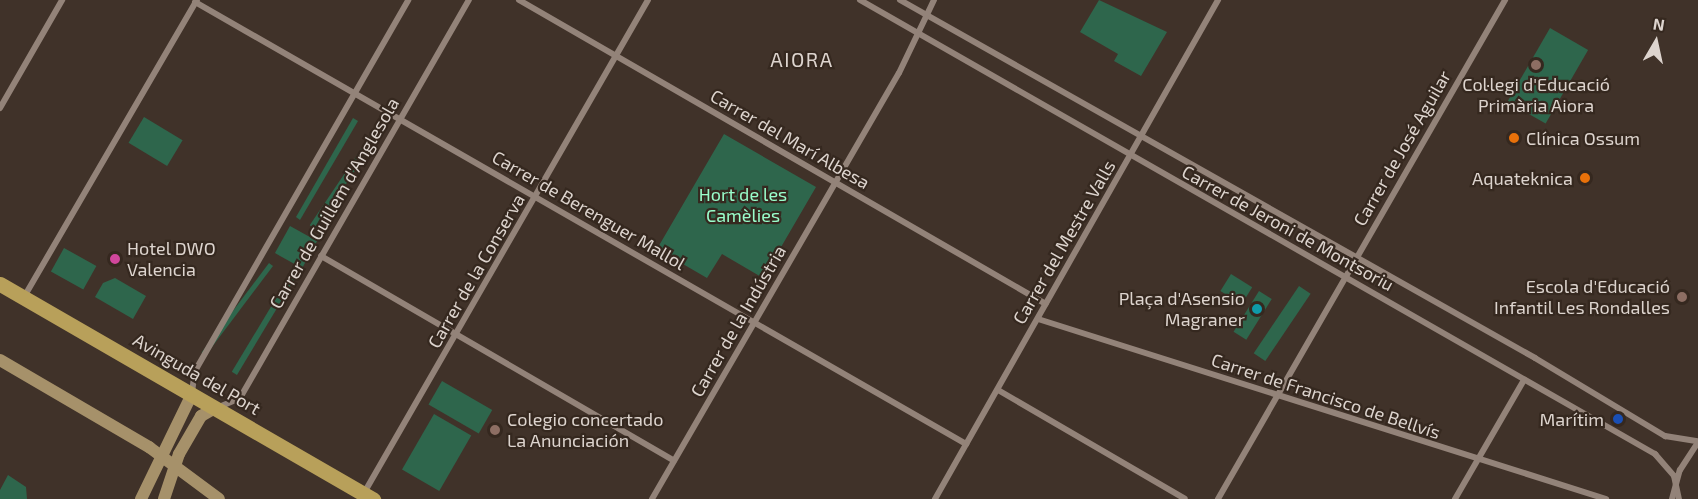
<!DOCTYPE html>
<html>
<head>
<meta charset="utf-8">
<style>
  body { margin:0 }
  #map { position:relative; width:1698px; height:499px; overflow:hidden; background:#403229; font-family:"Exo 2",sans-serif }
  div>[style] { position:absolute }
  .green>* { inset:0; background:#2e664c; transform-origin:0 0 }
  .street>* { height:6px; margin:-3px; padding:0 3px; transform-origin:3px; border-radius:3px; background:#938379 }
  .secondary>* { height:12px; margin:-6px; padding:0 6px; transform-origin:6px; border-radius:6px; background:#a6916a }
  .primary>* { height:15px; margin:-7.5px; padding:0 7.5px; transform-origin:7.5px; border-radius:7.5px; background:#b8a05a }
  .dots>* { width:16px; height:16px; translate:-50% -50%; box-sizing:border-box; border:3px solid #35281f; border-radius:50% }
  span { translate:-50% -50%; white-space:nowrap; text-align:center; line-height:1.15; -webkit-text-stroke:4.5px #35281f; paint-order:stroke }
  .poi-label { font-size:18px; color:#ddd4ce }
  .left { translate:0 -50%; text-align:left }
  .right { translate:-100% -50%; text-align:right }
  .street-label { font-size:18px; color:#ddd4ce }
  .park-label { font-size:18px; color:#99fdcb }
  .neighbourhood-label { font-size:20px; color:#ddd4ce; letter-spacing:1.5px }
  .north { position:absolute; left:1626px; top:12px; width:60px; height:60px; -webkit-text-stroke:4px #35281f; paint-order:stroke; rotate:9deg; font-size:16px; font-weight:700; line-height:24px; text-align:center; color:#ddd4ce }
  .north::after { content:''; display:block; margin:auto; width:21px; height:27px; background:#ddd4ce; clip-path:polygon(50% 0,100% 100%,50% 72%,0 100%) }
</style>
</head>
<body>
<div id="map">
  <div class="green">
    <i style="clip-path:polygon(1099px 0,1167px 32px,1141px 76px,1114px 61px,1118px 54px,1080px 32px)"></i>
    <i style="left:1550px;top:28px;width:44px;height:85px;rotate:30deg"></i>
    <i style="left:144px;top:117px;width:45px;height:30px;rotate:31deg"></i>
    <i style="clip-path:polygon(353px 118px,358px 121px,300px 220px,296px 217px)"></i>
    <i style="left:374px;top:130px;width:7px;height:115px;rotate:34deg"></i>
    <i style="clip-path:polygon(724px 134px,816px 187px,763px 278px,722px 254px,707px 278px,657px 249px)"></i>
    <i style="left:290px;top:226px;width:31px;height:31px;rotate:29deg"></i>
    <i style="left:64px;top:248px;width:37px;height:27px;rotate:29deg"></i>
    <i style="left:269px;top:263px;width:5px;height:112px;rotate:37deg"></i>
    <i style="left:1231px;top:274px;width:25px;height:20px;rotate:32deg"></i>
    <i style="left:290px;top:275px;width:6px;height:113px;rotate:31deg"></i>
    <i style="clip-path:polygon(115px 278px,146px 296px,133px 319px,95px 297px,103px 283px)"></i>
    <i style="left:1299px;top:286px;width:14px;height:81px;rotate:34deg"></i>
    <i style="left:1259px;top:291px;width:15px;height:48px;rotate:32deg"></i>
    <i style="left:442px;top:381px;width:58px;height:27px;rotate:30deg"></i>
    <i style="left:434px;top:414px;width:43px;height:64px;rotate:30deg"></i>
    <i style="clip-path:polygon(8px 475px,26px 487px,27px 499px,0 499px,0 490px)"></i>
  </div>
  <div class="street">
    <i style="left:519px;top:0;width:608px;rotate:29.98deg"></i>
    <i style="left:860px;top:0;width:916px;rotate:29.73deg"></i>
    <i style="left:1655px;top:454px;width:29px;rotate:49deg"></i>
    <i style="left:1674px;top:476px;width:24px;rotate:78deg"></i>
    <i style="left:900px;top:0;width:729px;rotate:29.41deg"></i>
    <i style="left:1535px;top:358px;width:152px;rotate:31deg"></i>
    <i style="left:1665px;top:436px;width:33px;rotate:9deg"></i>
    <i style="left:195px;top:2px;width:889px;rotate:29.82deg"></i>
    <i style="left:0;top:108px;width:125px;rotate:-60.1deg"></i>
    <i style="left:321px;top:256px;width:408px;rotate:30.1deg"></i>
    <i style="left:24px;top:297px;width:344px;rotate:-59.8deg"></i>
    <i style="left:1038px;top:319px;width:596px;rotate:17.58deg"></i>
    <i style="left:998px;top:390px;width:216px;rotate:30.2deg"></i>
    <i style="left:192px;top:392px;width:21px;rotate:-82deg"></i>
    <i style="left:195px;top:371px;width:428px;rotate:-60.1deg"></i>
    <i style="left:219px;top:407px;width:23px;rotate:-23deg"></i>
    <i style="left:240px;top:398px;width:459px;rotate:-60.1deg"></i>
    <i style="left:364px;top:493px;width:569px;rotate:-60.06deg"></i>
    <i style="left:652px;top:499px;width:492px;rotate:-59.9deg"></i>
    <i style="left:899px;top:73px;width:81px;rotate:-64.4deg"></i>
    <i style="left:935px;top:499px;width:574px;rotate:-60.44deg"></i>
    <i style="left:1218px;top:499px;width:576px;rotate:-60.09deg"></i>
    <i style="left:1455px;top:499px;width:138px;rotate:-59.9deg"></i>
    <i style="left:1672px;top:499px;width:30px;rotate:-75deg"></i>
    <i style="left:1680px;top:470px;width:33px;rotate:-57deg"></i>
  </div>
  <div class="secondary">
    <i style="left:0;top:360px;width:173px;rotate:30.3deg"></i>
    <i style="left:149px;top:447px;width:87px;rotate:36.6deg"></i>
    <i style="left:141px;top:499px;width:117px;rotate:-64.1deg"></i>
    <i style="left:164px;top:499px;width:47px;rotate:-71.6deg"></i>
    <i style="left:179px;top:454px;width:44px;rotate:-59.9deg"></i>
    <i style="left:201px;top:416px;width:16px;rotate:-30deg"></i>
  </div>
  <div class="primary">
    <i style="left:0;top:284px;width:431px;rotate:30deg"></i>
  </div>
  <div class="dots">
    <i style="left:1536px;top:65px;background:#8d6e63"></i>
    <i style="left:1514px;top:138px;background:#e8710a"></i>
    <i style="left:1585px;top:178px;background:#e8710a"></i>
    <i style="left:115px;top:259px;background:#d1479c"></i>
    <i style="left:1682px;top:297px;background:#8d6e63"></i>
    <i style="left:1257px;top:309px;background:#0f9aa8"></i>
    <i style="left:1618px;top:419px;background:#1a4fb4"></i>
    <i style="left:495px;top:430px;background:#8d6e63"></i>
  </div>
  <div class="poi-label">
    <span style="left:1536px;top:95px">Col·legi d'Educació<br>Primària Aiora</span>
    <span class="left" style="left:1526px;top:138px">Clínica Ossum</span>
    <span class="right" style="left:1573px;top:178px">Aquateknica</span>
    <span class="left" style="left:127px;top:259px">Hotel DWO<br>Valencia</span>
    <span class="right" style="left:1670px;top:297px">Escola d'Educació<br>Infantil Les Rondalles</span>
    <span class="right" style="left:1245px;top:309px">Plaça d'Asensio<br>Magraner</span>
    <span class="right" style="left:1604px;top:419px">Marítim</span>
    <span class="left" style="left:507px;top:430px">Colegio concertado<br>La Anunciación</span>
  </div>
  <div class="street-label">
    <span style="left:790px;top:139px;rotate:30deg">Carrer del Marí Albesa</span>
    <span style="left:1402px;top:148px;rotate:-60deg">Carrer de José Aguilar</span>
    <span style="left:334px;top:203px;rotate:-60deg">Carrer de Guillem d'Anglesola</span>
    <span style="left:589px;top:210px;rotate:30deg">Carrer de Berenguer Mallol</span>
    <span style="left:1288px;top:228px;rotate:29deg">Carrer de Jeroni de Montsoriu</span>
    <span style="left:1064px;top:242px;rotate:-60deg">Carrer del Mestre Valls</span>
    <span style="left:476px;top:271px;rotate:-60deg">Carrer de la Conserva</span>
    <span style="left:738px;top:321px;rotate:-60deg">Carrer de la Indústria</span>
    <span style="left:197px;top:374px;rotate:30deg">Avinguda del Port</span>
    <span style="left:1326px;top:396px;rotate:18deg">Carrer de Francisco de Bellvís</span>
  </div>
  <div class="park-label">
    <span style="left:743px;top:205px">Hort de les<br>Camèlies</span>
  </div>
  <div class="neighbourhood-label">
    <span style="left:802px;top:59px">AIORA</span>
  </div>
  <div class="north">N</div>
</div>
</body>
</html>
